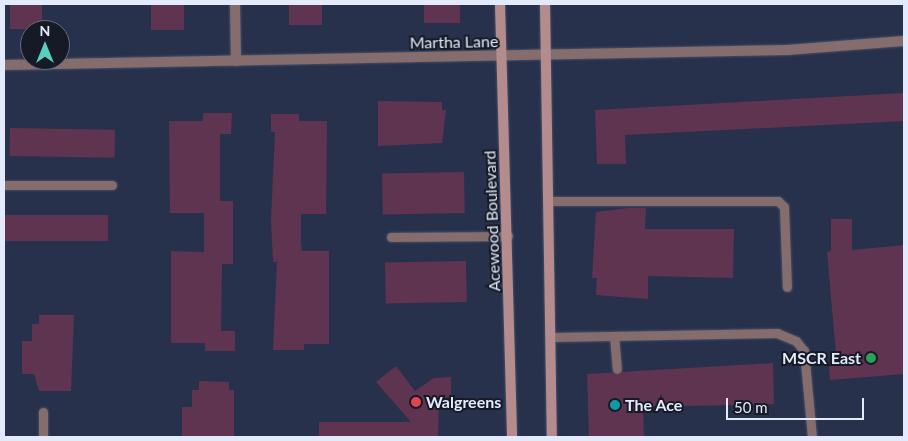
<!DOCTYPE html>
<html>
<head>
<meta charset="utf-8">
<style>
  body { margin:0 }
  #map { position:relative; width:908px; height:441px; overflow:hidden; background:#28314c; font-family:Lato,sans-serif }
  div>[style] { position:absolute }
  .building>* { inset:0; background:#5e3450; transform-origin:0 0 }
  .roads { filter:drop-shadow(0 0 1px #464f68) drop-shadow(0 0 1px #464f68) }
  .lane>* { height:9px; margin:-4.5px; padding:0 4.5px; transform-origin:4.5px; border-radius:4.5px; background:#856c6d }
  .street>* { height:10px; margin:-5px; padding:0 5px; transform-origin:5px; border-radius:5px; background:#856c6d }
  .secondary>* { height:10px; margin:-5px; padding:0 5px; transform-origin:5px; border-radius:5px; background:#b48c8d }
  .dots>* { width:14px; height:14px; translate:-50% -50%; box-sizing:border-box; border:2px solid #161a26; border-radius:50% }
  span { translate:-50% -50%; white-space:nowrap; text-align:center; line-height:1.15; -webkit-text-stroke:4px #161a26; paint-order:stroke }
  .street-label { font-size:16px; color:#e3eafb }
  .poi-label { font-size:16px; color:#e3eafb; font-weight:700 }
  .right { translate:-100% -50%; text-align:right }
  .left { translate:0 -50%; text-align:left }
  .frame { position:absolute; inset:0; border:5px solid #e3eafb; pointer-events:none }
  .north { position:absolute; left:20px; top:20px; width:50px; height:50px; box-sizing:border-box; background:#161a26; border:1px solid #686d7b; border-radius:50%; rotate:0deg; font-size:14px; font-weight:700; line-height:20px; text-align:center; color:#e3eafb }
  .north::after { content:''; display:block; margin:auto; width:18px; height:22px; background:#5acebe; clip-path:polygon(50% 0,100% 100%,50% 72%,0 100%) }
  .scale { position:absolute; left:726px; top:398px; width:138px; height:22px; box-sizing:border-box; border:2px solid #e3eafb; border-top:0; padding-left:6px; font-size:15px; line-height:18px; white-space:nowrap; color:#e3eafb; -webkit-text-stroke:4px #161a26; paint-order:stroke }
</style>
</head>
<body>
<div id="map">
  <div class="building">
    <i style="left:10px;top:4px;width:32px;height:25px"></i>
    <i style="left:151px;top:4px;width:33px;height:26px"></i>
    <i style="left:289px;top:4px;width:33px;height:21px"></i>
    <i style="left:424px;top:4px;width:36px;height:19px"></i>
    <i style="clip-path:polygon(904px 93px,904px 121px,625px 135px,626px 164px,597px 164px,595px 110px)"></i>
    <i style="clip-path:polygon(378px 101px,442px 102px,442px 110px,446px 110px,442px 143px,378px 146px)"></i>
    <i style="clip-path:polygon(203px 113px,232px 113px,231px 134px,220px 134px,220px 201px,233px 201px,233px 264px,222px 264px,221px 331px,235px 331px,235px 351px,205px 351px,205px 343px,171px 343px,171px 251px,204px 252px,204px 213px,170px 213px,169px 121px,203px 121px)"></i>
    <i style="clip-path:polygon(271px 114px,299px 114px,299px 121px,327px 121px,326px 214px,301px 214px,301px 243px,302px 251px,329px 251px,329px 344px,304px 344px,304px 350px,273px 350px,277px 262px,273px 262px,271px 220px,275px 132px,271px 132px)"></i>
    <i style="left:10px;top:128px;width:105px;height:28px;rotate:1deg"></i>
    <i style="left:464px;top:172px;width:41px;height:82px;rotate:89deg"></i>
    <i style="clip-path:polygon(628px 208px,646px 208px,645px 229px,734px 229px,733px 278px,648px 276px,648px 299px,596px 295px,597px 278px,592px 278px,596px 212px)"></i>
    <i style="left:4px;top:215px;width:104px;height:26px"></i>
    <i style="clip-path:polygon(831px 219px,852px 219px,852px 250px,904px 245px,904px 374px,830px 380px,829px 366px,837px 365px,827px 252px,831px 251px)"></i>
    <i style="left:466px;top:261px;width:41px;height:81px;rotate:89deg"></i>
    <i style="clip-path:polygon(39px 315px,74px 315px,71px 391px,39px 391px,34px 374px,22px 374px,22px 341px,32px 341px,32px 324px,39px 324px)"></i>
    <i style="clip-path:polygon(773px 363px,774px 404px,643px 407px,644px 437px,589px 437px,587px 374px)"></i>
    <i style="clip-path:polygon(396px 366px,415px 391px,434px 378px,451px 377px,451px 397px,439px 398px,438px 437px,319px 437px,319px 422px,411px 422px,376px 382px)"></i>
    <i style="clip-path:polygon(199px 381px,229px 382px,229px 390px,234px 390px,234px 437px,182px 437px,182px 407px,192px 407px,192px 390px,199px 390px)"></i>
  </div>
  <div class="roads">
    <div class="lane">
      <i style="left:4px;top:185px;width:108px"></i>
      <i style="left:551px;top:201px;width:227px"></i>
      <i style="left:778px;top:201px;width:8px;rotate:45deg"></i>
      <i style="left:784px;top:207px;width:80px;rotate:87.9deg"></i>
      <i style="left:391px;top:237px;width:117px;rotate:-0.5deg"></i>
      <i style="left:614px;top:336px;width:33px;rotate:85deg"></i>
      <i style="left:552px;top:337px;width:225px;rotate:-1deg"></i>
      <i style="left:777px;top:333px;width:21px;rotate:23deg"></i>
      <i style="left:796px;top:341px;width:13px;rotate:51deg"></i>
      <i style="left:804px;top:351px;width:86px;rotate:84.7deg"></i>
      <i style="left:43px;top:412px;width:25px;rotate:90deg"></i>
    </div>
    <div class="street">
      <i style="left:235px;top:4px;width:57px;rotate:89deg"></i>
      <i style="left:4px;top:65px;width:783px;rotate:-1.1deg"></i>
      <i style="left:787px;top:50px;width:117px;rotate:-4.4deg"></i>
    </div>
    <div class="secondary">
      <i style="left:500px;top:4px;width:433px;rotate:88.4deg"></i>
      <i style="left:545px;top:4px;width:433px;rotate:89.1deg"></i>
    </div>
  </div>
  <div class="dots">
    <i style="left:871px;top:358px;background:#2e9e5b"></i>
    <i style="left:416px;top:402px;background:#e0444e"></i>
    <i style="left:615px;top:405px;background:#0f9aa8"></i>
  </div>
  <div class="street-label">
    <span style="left:454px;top:42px;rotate:-1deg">Martha Lane</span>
    <span style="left:492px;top:221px;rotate:-92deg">Acewood Boulevard</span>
  </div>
  <div class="poi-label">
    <span class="right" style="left:861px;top:358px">MSCR East</span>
    <span class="left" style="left:426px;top:402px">Walgreens</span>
    <span class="left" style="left:625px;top:405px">The Ace</span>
  </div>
  <div class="frame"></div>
  <div class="north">N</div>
  <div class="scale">50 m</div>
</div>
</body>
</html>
